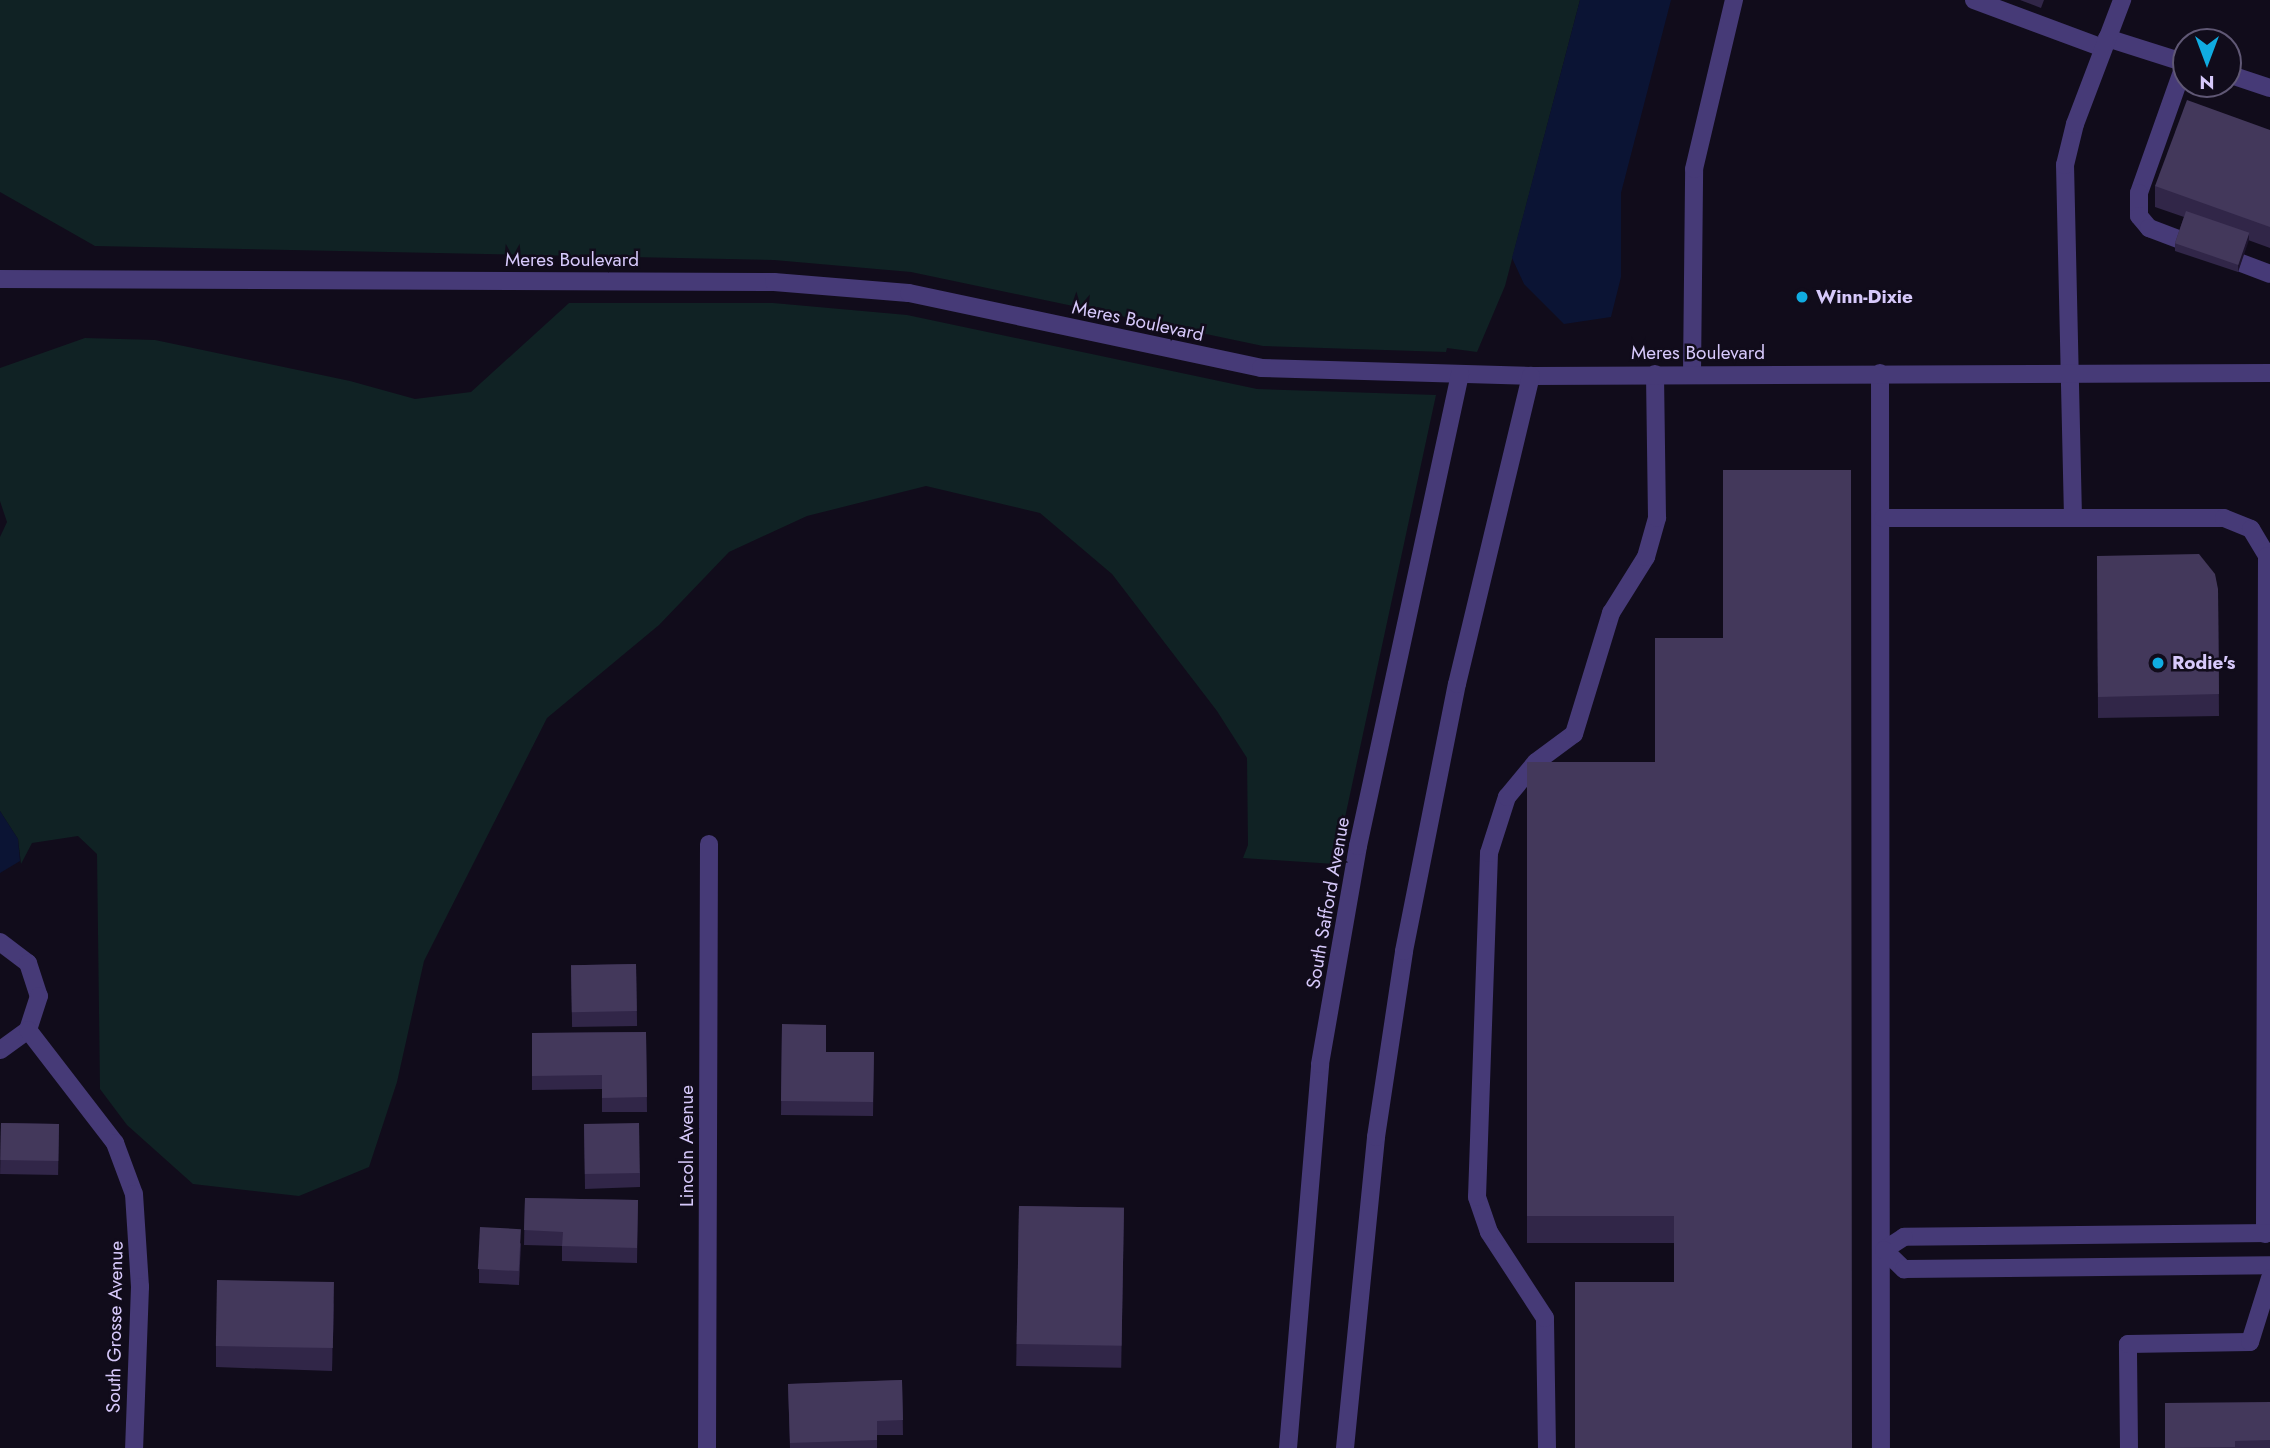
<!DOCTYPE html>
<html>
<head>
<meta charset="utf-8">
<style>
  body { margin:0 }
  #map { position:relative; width:2270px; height:1448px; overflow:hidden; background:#110c1b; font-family:Jost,sans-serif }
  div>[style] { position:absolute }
  .green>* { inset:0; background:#102224 }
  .water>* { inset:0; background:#0b1434 }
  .lane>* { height:18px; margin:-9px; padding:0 9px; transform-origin:9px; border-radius:9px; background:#463a77 }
  .street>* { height:18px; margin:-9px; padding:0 9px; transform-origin:9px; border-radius:9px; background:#463a77 }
  .wall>* { inset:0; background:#312648; transform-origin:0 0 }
  .shaded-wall>* { inset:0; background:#1d142e }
  .building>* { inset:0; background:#43385b; transform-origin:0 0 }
  .dots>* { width:19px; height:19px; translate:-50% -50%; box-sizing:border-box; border:4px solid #110c1b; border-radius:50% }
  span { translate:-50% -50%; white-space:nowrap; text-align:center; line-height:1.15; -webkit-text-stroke:5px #110c1b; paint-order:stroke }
  .street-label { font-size:19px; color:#d7c9fb }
  .poi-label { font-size:19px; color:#d7c9fb; font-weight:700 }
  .left { translate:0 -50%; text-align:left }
  .north { position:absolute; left:2172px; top:28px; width:70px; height:70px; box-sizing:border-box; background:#110c1b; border:2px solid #605875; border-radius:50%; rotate:180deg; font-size:19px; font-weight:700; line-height:28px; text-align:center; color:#d7c9fb }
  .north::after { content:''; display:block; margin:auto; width:24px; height:32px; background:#10ace1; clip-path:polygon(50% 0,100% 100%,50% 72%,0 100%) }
</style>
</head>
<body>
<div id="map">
  <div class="green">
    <i style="clip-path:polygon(0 0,1580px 0,1505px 286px,1477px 352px,1447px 348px,1446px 352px,1263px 346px,911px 272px,774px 260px,95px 246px,0 192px)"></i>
    <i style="clip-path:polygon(569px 303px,773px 303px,907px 315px,1257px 389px,1436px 395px,1335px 864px,1243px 858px,1248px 845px,1247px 758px,1217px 711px,1112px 574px,1040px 513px,926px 486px,807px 516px,729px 552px,659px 625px,547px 718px,424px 961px,397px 1082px,369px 1167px,299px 1196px,193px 1184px,127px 1125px,100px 1089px,97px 854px,78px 836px,32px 843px,21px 864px,18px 839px,0 811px,0 537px,7px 522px,0 501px,0 368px,85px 338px,155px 340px,350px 381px,415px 399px,471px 392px)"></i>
  </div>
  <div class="water">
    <i style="clip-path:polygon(1580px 0,1671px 0,1621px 193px,1621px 277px,1611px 317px,1564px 324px,1524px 284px,1512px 258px)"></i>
    <i style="clip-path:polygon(0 811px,18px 839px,20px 861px,0 873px)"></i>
  </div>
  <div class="lane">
    <i style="left:1974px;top:0;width:138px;rotate:20.4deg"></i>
    <i style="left:2107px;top:38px;width:83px;rotate:17.6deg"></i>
    <i style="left:2185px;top:63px;width:138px;rotate:109.5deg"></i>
    <i style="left:2139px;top:193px;width:23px;rotate:90deg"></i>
    <i style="left:2139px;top:216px;width:16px;rotate:50deg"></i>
    <i style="left:2149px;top:228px;width:129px;rotate:20.8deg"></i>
    <i style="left:2228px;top:74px;width:44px;rotate:18.4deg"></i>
    <i style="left:1880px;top:373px;width:1075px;rotate:89.95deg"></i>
    <i style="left:1692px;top:374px;width:205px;rotate:-89.4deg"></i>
    <i style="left:1694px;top:169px;width:174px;rotate:-76.7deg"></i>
    <i style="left:2073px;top:517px;width:352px;rotate:-91.3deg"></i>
    <i style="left:2065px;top:165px;width:42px;rotate:-76.3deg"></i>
    <i style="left:2075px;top:124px;width:133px;rotate:-69.2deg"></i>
    <i style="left:1883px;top:518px;width:341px"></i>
    <i style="left:2224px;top:518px;width:29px;rotate:22deg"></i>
    <i style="left:2251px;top:529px;width:31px;rotate:59deg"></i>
    <i style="left:2267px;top:556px;width:678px;rotate:90.17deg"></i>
    <i style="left:2270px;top:1233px;width:366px;rotate:179.4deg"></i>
    <i style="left:1904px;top:1237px;width:24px;rotate:147deg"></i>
    <i style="left:1884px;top:1250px;width:28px;rotate:44deg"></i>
    <i style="left:1904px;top:1269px;width:366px;rotate:-0.6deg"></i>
    <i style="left:1547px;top:1448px;width:130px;rotate:-90.9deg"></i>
    <i style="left:1545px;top:1318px;width:103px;rotate:-123.1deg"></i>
    <i style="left:1489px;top:1232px;width:37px;rotate:-109deg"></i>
    <i style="left:1477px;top:1197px;width:344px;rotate:-88deg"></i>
    <i style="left:1489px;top:853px;width:59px;rotate:-72.2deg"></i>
    <i style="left:1507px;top:797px;width:45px;rotate:-50.4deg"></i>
    <i style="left:1536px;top:762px;width:47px;rotate:-36.4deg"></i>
    <i style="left:1574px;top:734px;width:127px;rotate:-73deg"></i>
    <i style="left:1611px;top:613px;width:66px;rotate:-58deg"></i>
    <i style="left:1646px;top:557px;width:41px;rotate:-74.2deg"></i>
    <i style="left:1657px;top:518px;width:144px;rotate:-90.8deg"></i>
    <i style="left:2129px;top:1448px;width:104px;rotate:-90.6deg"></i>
    <i style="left:2128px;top:1344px;width:122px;rotate:-0.9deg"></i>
    <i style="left:2250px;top:1342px;width:67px;rotate:-72.6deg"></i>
  </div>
  <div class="street">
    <i style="left:0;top:279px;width:774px;rotate:0.22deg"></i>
    <i style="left:774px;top:282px;width:135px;rotate:4.7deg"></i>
    <i style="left:909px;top:293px;width:360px;rotate:12deg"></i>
    <i style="left:1261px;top:368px;width:270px;rotate:1.7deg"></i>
    <i style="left:1531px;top:376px;width:739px;rotate:-0.23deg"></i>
    <i style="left:0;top:942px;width:35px;rotate:37deg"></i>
    <i style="left:28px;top:963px;width:35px;rotate:72deg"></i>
    <i style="left:39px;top:996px;width:36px;rotate:108deg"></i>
    <i style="left:28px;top:1030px;width:34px;rotate:144deg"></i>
    <i style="left:28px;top:1030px;width:143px;rotate:52.4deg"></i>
    <i style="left:115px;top:1143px;width:54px;rotate:69.6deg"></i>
    <i style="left:134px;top:1194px;width:93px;rotate:86.3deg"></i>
    <i style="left:140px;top:1287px;width:161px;rotate:92.1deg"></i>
    <i style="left:707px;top:1448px;width:604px;rotate:-89.81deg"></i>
    <i style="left:1288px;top:1448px;width:385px;rotate:-85.2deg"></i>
    <i style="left:1320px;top:1064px;width:221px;rotate:-80.1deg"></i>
    <i style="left:1358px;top:846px;width:483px;rotate:-77.8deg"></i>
    <i style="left:1345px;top:1448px;width:313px;rotate:-84.3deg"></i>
    <i style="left:1376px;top:1137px;width:188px;rotate:-81.4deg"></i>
    <i style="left:1404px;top:951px;width:272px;rotate:-78.8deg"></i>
    <i style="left:1457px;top:684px;width:317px;rotate:-76.5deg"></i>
  </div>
  <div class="wall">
    <i style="clip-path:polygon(2020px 0,2044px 0,2041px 8px)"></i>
    <i style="clip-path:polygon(2270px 130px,2270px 248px,2248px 240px,2238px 272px,2175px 251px,2175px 243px,2184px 217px,2155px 207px,2155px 186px)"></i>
    <i style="clip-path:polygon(1851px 470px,1674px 1243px,1527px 1243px,1527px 762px,1655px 762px,1723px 638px)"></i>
    <i style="clip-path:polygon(2097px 556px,2218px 589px,2219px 716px,2098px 718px)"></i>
    <i style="left:636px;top:964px;width:62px;height:65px;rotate:89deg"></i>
    <i style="clip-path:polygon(782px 1024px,826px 1052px,874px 1052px,873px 1116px,781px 1115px)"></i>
    <i style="clip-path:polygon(646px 1032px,647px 1112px,602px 1112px,602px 1089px,532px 1090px,532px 1033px)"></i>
    <i style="left:1px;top:1123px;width:58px;height:51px;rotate:1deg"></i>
    <i style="clip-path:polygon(584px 1124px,640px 1173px,640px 1187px,585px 1189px)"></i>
    <i style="clip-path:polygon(525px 1198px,638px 1200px,637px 1263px,562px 1261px,562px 1246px,524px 1245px)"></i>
    <i style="left:1019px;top:1206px;width:105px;height:160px;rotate:1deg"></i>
    <i style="clip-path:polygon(521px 1243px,519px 1285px,479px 1283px,479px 1269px)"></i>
    <i style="clip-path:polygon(334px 1304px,332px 1371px,216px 1367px,216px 1346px)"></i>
    <i style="clip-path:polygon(902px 1380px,903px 1435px,877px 1435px,877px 1448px,790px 1448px,788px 1384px)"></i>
    <i style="clip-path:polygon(2270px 1402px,2270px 1448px,2165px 1448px)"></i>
  </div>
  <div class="shaded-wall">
    <i style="clip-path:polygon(2249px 233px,2249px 240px,2238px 272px,2238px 264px)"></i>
    <i style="clip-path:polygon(334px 1283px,334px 1304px,332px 1371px,332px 1350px)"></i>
  </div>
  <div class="building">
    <i style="clip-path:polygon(2187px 100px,2270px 130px,2270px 227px,2155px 186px)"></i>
    <i style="left:2186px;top:211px;width:67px;height:34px;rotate:19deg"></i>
    <i style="clip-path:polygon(1723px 470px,1851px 470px,1852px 1448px,1575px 1448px,1575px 1282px,1674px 1282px,1674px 1216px,1527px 1216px,1527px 762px,1655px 762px,1655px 638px,1723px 638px)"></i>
    <i style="clip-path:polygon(2199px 554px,2215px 574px,2218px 589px,2219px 694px,2098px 697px,2097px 556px)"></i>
    <i style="left:636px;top:964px;width:47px;height:65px;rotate:89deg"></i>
    <i style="clip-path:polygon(782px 1024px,826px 1025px,826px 1052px,874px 1052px,873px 1102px,781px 1101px)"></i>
    <i style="clip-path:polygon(646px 1032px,647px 1097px,602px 1098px,602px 1075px,532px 1076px,532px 1033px)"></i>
    <i style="left:1px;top:1123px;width:58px;height:37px;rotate:1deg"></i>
    <i style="left:639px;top:1123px;width:50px;height:55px;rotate:89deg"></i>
    <i style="clip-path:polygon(525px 1198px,638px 1200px,637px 1248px,562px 1246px,563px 1232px,524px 1230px)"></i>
    <i style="left:1019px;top:1206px;width:105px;height:138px;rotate:1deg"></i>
    <i style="left:480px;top:1227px;width:41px;height:42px;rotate:3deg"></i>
    <i style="left:217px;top:1280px;width:117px;height:66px;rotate:1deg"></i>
    <i style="clip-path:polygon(902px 1380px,903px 1420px,877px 1421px,877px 1440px,790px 1443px,788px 1384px)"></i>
    <i style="clip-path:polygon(2270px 1402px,2270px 1440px,2235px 1441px,2235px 1447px,2165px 1448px,2165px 1403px)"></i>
  </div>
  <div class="dots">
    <i style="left:1802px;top:297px;background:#10ace1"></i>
    <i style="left:2158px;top:663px;background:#10ace1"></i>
  </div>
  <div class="street-label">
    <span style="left:572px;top:260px">Meres Boulevard</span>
    <span style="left:1138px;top:321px;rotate:12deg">Meres Boulevard</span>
    <span style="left:1698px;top:353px">Meres Boulevard</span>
    <span style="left:1328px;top:903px;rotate:-80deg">South Safford Avenue</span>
    <span style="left:687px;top:1146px;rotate:-90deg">Lincoln Avenue</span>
    <span style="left:115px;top:1327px;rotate:-89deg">South Grosse Avenue</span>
  </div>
  <div class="poi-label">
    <span class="left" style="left:1816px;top:297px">Winn-Dixie</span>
    <span class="left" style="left:2172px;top:663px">Rodie's</span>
  </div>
  <div class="north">N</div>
</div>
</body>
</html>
